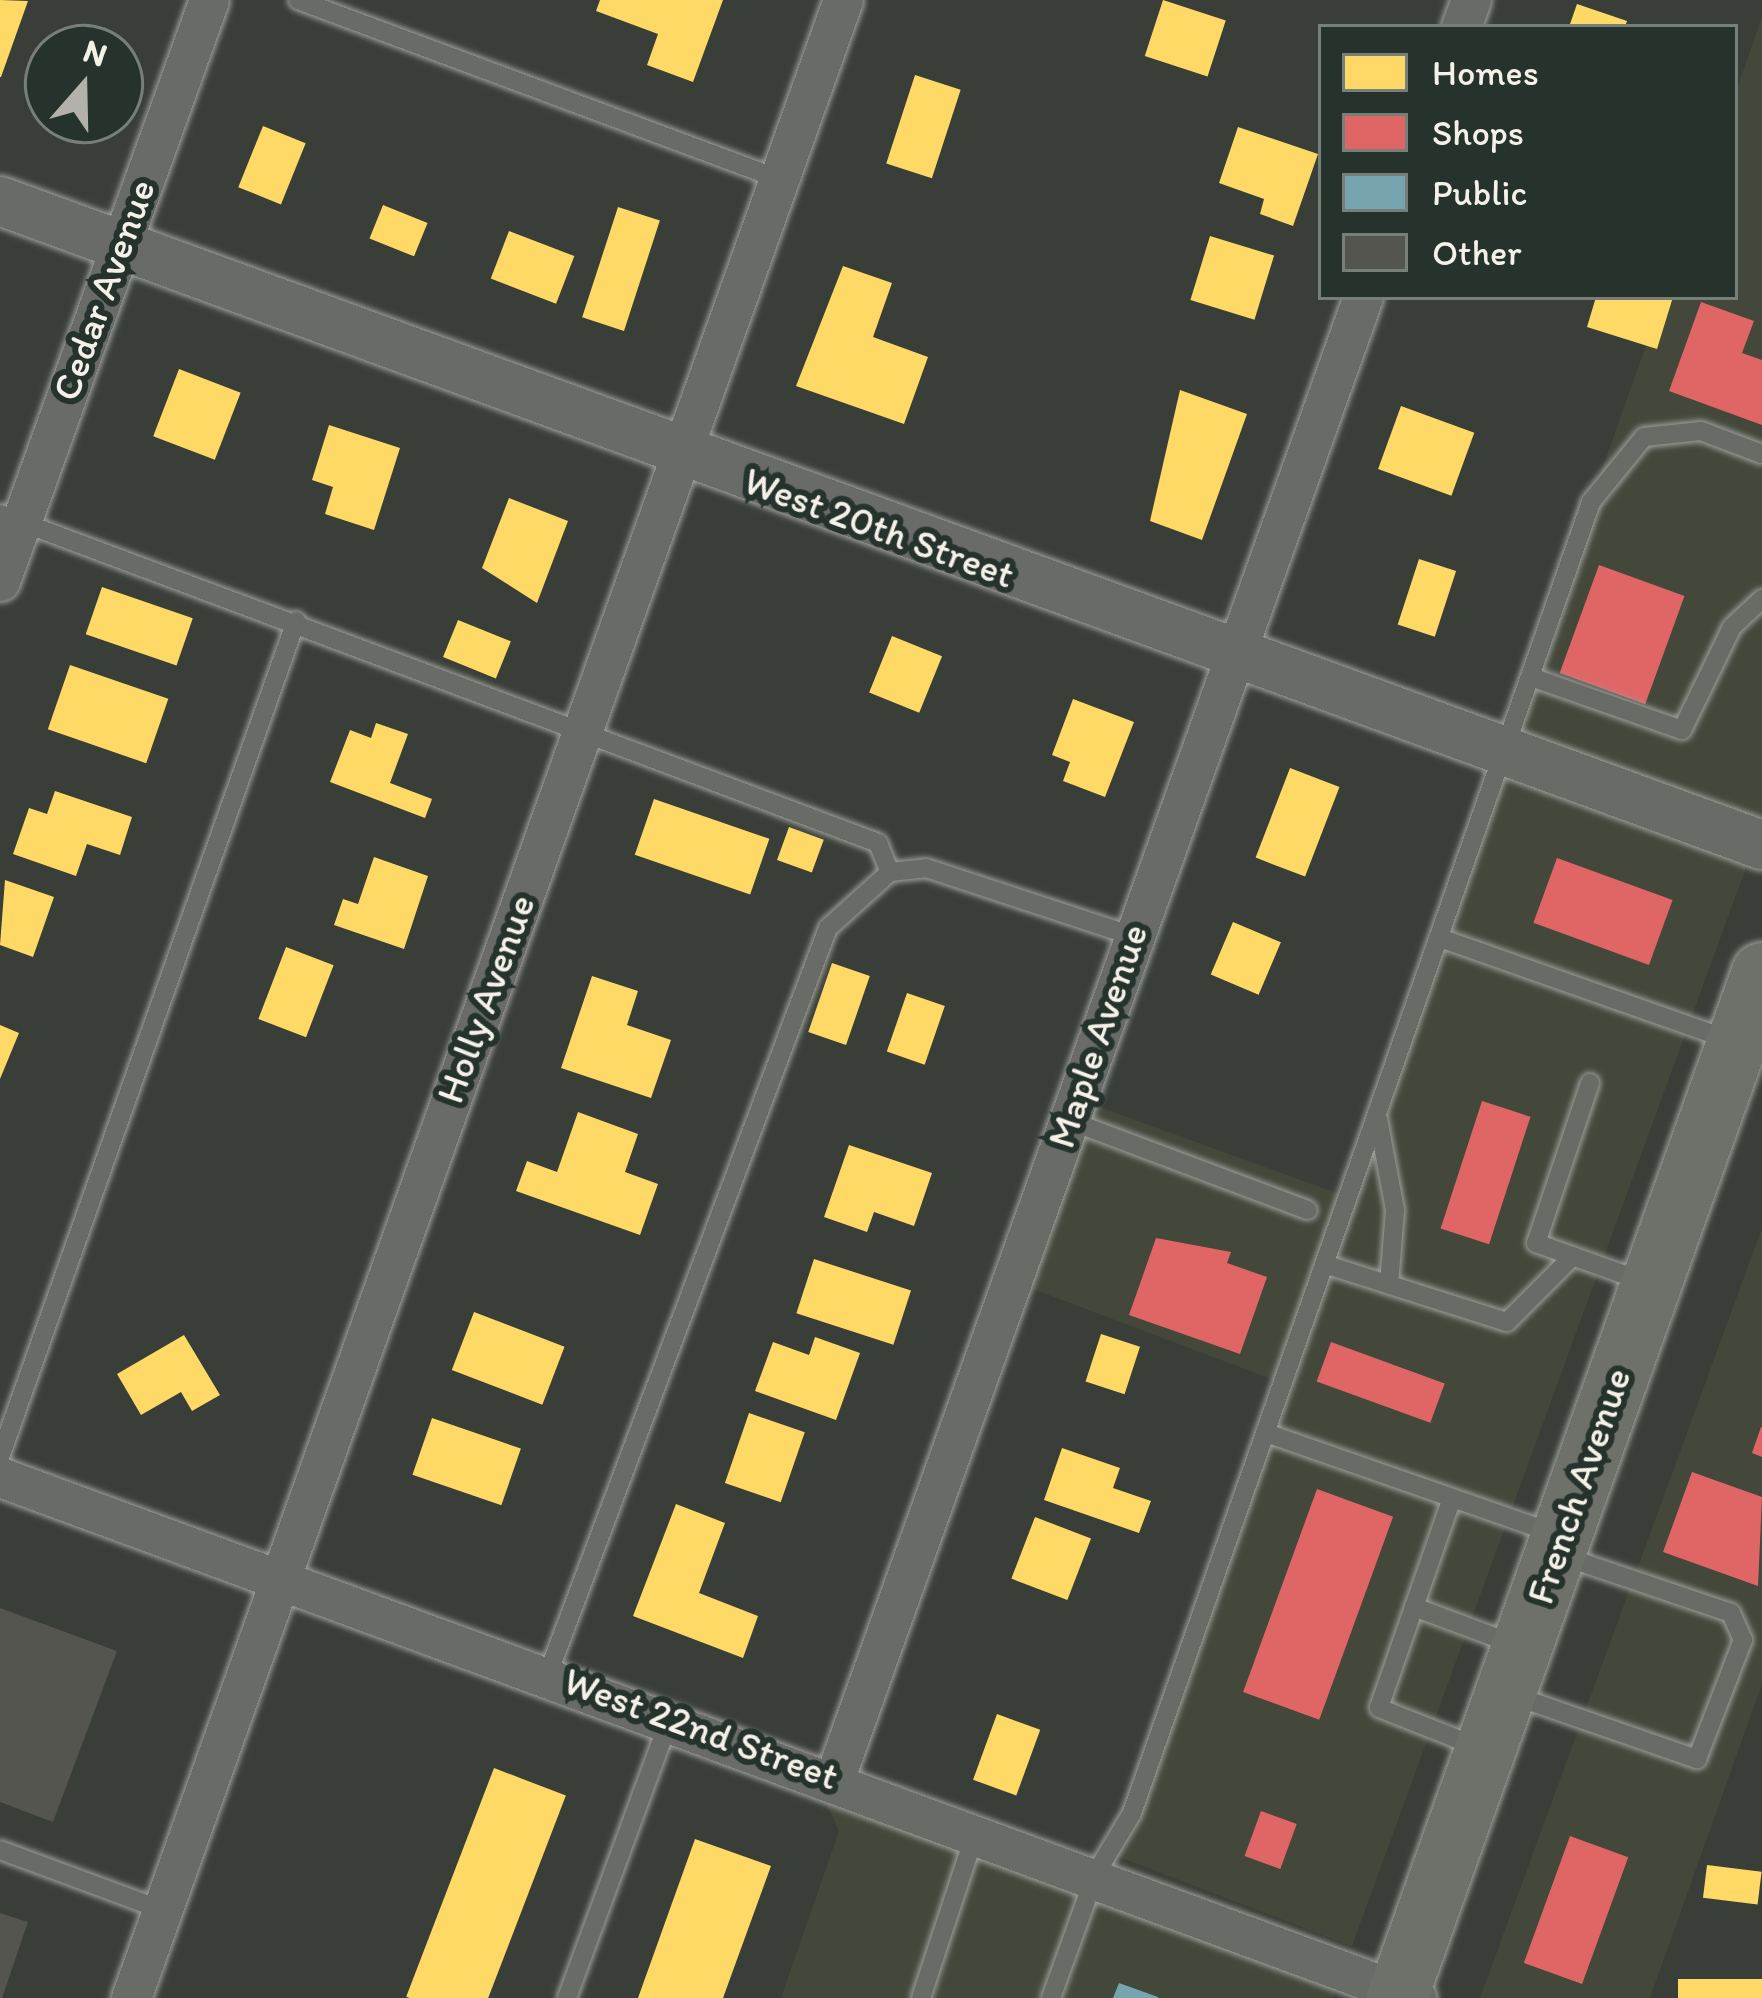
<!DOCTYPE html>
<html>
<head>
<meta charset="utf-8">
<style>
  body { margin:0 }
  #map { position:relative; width:1762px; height:1998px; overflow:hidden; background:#393e38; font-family:Itim,sans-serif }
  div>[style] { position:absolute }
  .built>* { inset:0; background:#43483b }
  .homes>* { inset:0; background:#ffd966; transform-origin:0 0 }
  .shops>* { inset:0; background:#e06666; transform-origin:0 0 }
  .public>* { inset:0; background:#76a5af }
  .building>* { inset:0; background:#54554e }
  .roads { filter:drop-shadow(0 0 3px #9e9f9b) drop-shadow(0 0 3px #9e9f9b) }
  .service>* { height:18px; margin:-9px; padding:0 9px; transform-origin:9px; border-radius:9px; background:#686b66 }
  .minor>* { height:39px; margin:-19.5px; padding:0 19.5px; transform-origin:19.5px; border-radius:19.5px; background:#686b66 }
  .tertiary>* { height:48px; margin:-24px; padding:0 24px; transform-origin:24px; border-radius:24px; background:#686b66 }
  .primary>* { height:60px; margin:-30px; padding:0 30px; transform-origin:30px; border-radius:30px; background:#6e706a }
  span { translate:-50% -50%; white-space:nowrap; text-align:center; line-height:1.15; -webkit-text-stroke:12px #26332d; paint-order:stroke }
  .street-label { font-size:39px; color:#f4f1e8 }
  .legend { position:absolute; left:1318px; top:24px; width:420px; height:276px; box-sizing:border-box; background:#26332d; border:3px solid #787f78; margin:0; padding:15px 21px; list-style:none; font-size:36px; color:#f4f1e8 }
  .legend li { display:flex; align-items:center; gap:24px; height:60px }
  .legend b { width:60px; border:3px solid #787f78 }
  .north { position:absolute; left:24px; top:24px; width:120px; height:120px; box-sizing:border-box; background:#26332d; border:3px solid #787f78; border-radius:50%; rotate:20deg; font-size:33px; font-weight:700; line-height:48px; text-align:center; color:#f4f1e8 }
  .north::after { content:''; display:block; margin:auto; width:42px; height:54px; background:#b3b2aa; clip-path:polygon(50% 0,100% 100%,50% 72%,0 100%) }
</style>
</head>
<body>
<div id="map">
  <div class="built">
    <i style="clip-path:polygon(1762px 17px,1762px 821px,1510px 730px,1663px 297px,1735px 297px,1735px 94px)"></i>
    <i style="clip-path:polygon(1495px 774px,1747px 865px,1352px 1946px,1111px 1854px,1279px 1382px,1030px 1288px,1094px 1105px,1345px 1196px)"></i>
    <i style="clip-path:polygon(1762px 1228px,1762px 1684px,1650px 1998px,1480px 1998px)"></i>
    <i style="clip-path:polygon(823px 1797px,1336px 1989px,1333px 1998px,781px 1998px,839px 1831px)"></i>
  </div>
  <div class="homes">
    <i style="clip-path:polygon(0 0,28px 1px,1px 77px,0 77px)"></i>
    <i style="clip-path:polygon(600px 0,723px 0,693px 82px,647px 65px,658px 34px,596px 11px)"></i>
    <i style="left:1163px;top:0;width:66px;height:59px;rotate:18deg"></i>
    <i style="clip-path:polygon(1577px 4px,1627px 21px,1625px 27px,1569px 27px)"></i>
    <i style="left:915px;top:75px;width:48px;height:93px;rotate:18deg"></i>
    <i style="left:263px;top:126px;width:46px;height:66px;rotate:22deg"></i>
    <i style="clip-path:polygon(1238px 127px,1318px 154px,1293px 226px,1260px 214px,1264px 199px,1219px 183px)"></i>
    <i style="left:383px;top:205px;width:48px;height:36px;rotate:22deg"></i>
    <i style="left:618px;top:207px;width:44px;height:116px;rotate:18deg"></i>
    <i style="left:509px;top:231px;width:70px;height:51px;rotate:21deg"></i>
    <i style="left:1210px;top:236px;width:67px;height:67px;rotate:17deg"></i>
    <i style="clip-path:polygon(843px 266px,892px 283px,873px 337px,928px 357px,904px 424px,796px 386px)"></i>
    <i style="clip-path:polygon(1596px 297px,1673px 297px,1657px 349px,1587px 327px)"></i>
    <i style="left:179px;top:369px;width:66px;height:72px;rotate:21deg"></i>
    <i style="clip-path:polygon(1180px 390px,1247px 414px,1202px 540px,1150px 521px)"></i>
    <i style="left:1401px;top:406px;width:78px;height:67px;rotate:20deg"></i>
    <i style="clip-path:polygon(329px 425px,400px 448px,374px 530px,325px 514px,333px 487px,312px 480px)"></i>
    <i style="clip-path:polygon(509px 498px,568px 521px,537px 603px,482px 568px)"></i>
    <i style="left:1419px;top:559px;width:39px;height:69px;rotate:18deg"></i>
    <i style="left:102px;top:587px;width:96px;height:50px;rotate:19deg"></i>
    <i style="left:458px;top:620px;width:57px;height:40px;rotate:22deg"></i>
    <i style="left:892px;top:636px;width:54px;height:61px;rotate:22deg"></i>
    <i style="left:70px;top:665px;width:104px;height:68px;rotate:19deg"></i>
    <i style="clip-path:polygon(1073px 699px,1134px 722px,1105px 797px,1063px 781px,1070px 762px,1052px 755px)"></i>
    <i style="clip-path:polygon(376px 723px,408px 734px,390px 783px,432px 799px,425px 818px,330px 782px,350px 730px,371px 738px)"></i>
    <i style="left:1290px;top:768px;width:53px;height:96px;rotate:21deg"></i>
    <i style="clip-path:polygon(55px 791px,132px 817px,120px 855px,87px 844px,76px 876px,13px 854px,29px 808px,47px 814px)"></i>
    <i style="left:654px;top:799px;width:122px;height:59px;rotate:19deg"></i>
    <i style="left:789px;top:827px;width:37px;height:35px;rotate:20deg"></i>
    <i style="clip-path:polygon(374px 857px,428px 876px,404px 949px,334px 925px,343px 899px,358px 904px)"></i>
    <i style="clip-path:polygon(5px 880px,54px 897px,33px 957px,0 945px)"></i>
    <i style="left:1233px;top:922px;width:52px;height:57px;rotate:23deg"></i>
    <i style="left:286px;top:947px;width:51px;height:77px;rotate:21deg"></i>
    <i style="left:832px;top:963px;width:40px;height:73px;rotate:19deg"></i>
    <i style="clip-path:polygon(592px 976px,638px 991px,627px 1025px,671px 1040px,651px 1098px,561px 1068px)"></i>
    <i style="left:907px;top:993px;width:40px;height:62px;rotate:19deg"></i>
    <i style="clip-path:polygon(0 1025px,19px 1033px,0 1079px)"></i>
    <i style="clip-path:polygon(578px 1112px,638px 1134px,625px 1172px,658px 1184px,640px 1235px,516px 1191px,527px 1161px,557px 1172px)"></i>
    <i style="clip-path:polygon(849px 1145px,932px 1173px,914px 1226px,874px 1212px,867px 1232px,824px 1217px)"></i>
    <i style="left:814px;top:1259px;width:102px;height:57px;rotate:18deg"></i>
    <i style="left:474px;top:1312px;width:97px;height:62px;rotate:21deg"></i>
    <i style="left:1101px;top:1334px;width:41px;height:50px;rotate:18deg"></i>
    <i style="clip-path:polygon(184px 1335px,220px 1395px,192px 1411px,181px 1392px,141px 1415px,117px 1374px)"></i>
    <i style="clip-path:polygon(815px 1337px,860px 1353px,836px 1420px,755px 1391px,773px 1342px,809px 1355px)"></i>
    <i style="left:749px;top:1413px;width:59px;height:74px;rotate:19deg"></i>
    <i style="left:432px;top:1418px;width:94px;height:60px;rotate:19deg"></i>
    <i style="clip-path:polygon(1062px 1448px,1120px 1468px,1113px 1488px,1151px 1501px,1139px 1533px,1044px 1500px)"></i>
    <i style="clip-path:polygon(676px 1504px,725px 1523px,699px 1593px,758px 1616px,743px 1658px,633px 1616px)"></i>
    <i style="left:1035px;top:1517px;width:60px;height:66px;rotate:21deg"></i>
    <i style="left:997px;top:1714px;width:46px;height:70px;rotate:20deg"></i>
    <i style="left:494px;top:1768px;width:77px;height:245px;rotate:21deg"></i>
    <i style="clip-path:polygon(695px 1839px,771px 1866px,723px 1998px,638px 1998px)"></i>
    <i style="left:1707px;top:1865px;width:55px;height:33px;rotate:7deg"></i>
    <i style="left:1762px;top:1979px;width:19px;height:84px;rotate:90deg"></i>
  </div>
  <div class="shops">
    <i style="clip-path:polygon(1701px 302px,1754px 321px,1742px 353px,1762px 360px,1762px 425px,1669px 391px)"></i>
    <i style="left:1599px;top:565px;width:91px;height:115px;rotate:20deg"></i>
    <i style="left:1557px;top:858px;width:123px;height:69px;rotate:20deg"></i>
    <i style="left:1482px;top:1101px;width:51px;height:134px;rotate:18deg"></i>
    <i style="clip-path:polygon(1156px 1238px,1231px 1252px,1227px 1263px,1267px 1277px,1240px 1354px,1129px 1315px)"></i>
    <i style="left:1331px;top:1342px;width:121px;height:42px;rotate:20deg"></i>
    <i style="clip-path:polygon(1761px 1427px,1762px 1427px,1762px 1457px,1752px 1453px)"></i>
    <i style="clip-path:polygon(1692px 1472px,1762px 1497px,1758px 1586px,1663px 1552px)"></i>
    <i style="left:1317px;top:1489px;width:81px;height:216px;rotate:20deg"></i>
    <i style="left:1261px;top:1811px;width:38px;height:48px;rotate:20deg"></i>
    <i style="left:1570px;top:1836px;width:62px;height:135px;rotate:20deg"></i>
  </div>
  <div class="public">
    <i style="clip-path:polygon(1119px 1983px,1158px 1997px,1158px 1998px,1113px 1998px)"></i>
  </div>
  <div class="building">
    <i style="clip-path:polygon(0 1608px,117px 1651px,53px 1822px,0 1802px)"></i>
    <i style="clip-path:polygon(0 1913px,28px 1922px,2px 1998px,0 1998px)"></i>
  </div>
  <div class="roads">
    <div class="service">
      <i style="left:298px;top:0;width:513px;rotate:20.41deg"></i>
      <i style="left:0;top:514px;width:938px;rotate:20.54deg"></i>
      <i style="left:878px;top:843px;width:31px;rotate:68deg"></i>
      <i style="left:1531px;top:677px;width:160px;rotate:19.3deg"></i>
      <i style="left:1682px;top:730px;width:114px;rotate:-64.1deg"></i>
      <i style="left:1732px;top:627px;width:41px;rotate:-43deg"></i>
      <i style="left:1440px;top:938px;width:306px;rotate:19.4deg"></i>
      <i style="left:1590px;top:1083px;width:169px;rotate:108.6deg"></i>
      <i style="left:1536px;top:1243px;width:116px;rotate:19.7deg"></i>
      <i style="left:1378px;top:1119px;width:93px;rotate:79.4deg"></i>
      <i style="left:1395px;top:1210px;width:75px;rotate:94.6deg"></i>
      <i style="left:1068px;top:1120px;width:256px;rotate:20.6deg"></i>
      <i style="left:1324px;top:1264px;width:192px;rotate:17.6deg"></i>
      <i style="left:1507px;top:1322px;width:93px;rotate:-45deg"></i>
      <i style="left:1266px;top:1433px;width:307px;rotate:19.2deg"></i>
      <i style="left:0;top:1457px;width:887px;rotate:-70.5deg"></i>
      <i style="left:1452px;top:1498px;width:222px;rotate:109.2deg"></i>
      <i style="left:1379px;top:1708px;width:109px;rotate:21.6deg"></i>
      <i style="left:1414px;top:1607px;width:109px;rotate:20.4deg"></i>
      <i style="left:548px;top:1674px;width:797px;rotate:-69.43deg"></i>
      <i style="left:828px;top:928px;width:84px;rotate:-42.1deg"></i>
      <i style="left:890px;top:872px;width:36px;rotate:-6deg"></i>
      <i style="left:926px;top:868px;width:218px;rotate:18.2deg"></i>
      <i style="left:1515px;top:1696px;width:193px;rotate:19.1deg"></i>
      <i style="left:1697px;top:1759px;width:128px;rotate:-68.9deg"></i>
      <i style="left:1743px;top:1640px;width:30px;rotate:-114deg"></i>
      <i style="left:1731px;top:1613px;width:181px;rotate:-161.3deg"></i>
      <i style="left:0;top:1850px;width:173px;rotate:20.3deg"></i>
      <i style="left:567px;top:1998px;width:295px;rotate:-69.8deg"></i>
      <i style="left:921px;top:1998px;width:173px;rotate:-71.8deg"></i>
      <i style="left:1051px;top:1998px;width:133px;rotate:-70.2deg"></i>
      <i style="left:1096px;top:1873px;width:70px;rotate:-59deg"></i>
      <i style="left:1132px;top:1813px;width:1389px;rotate:-70.7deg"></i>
      <i style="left:1591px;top:502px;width:84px;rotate:-50.8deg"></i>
      <i style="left:1644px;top:437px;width:57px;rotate:-6deg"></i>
      <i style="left:1701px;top:431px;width:65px;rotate:20.7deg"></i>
    </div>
    <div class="minor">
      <i style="left:1461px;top:27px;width:29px;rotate:-70deg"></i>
      <i style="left:0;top:581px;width:617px;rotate:-70.22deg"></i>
      <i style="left:0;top:1477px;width:1509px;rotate:20.2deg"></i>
      <i style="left:835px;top:1777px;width:1571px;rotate:-70.37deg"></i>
      <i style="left:131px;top:1998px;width:2121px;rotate:-70.39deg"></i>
    </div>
    <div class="tertiary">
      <i style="left:0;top:201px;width:1876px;rotate:20.08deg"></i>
    </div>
    <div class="primary">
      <i style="left:1397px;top:1998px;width:1088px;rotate:-70.4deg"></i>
    </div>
  </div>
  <div class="street-label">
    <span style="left:104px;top:290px;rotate:-70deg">Cedar Avenue</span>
    <span style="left:879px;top:528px;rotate:20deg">West 20th Street</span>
    <span style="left:486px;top:999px;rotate:-70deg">Holly Avenue</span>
    <span style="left:1098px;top:1036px;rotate:-71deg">Maple Avenue</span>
    <span style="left:1579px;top:1486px;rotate:-71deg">French Avenue</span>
    <span style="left:701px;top:1729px;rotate:20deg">West 22nd Street</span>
  </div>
  <ul class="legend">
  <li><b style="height:33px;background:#ffd966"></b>Homes</li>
  <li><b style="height:33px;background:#e06666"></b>Shops</li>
  <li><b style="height:33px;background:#76a5af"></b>Public</li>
  <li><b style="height:33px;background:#54554e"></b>Other</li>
  </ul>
  <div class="north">N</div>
</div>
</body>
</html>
